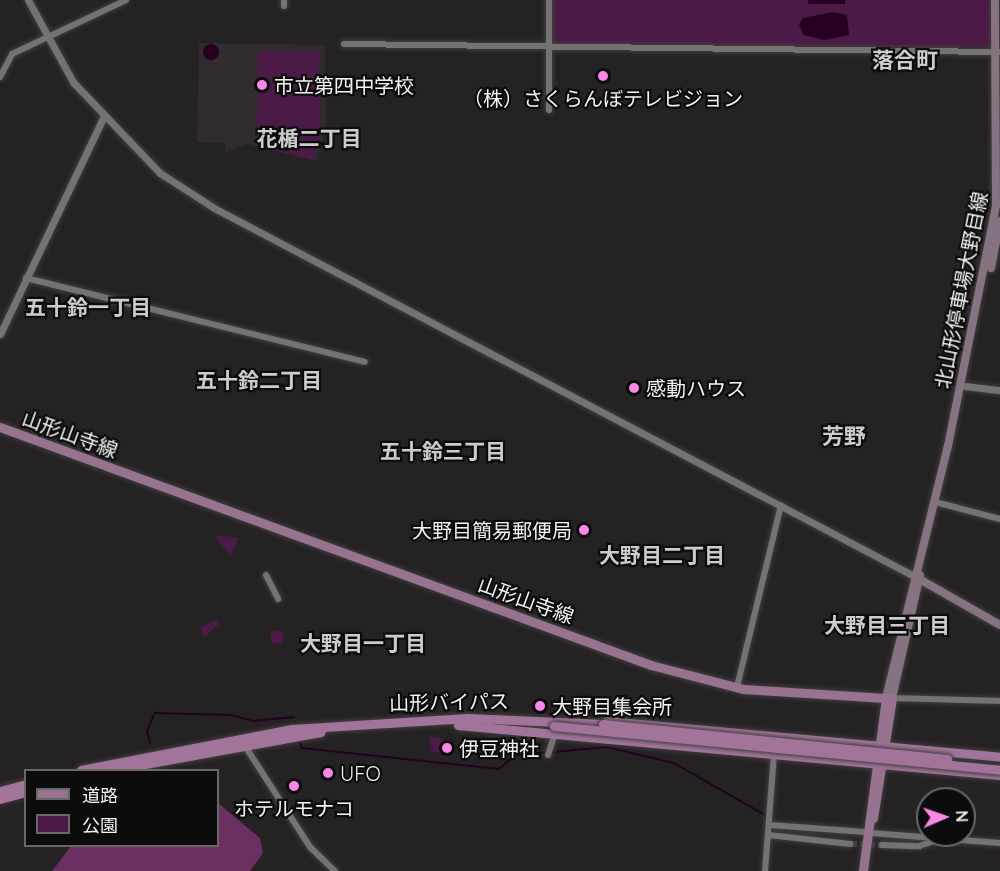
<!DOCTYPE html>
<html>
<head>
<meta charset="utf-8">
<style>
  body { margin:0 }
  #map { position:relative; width:1000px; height:871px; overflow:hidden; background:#252224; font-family:Quicksand,"Noto Sans JP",sans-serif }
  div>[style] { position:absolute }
  .built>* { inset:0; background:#312a2f }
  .green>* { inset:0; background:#4c1a46; transform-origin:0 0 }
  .round { border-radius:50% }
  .forest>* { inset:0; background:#6b2f62 }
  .water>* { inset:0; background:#250020; transform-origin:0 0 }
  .stream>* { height:1.5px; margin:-0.75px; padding:0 0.75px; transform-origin:0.75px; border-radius:0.75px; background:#250020 }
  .minor-tunnel>* { height:6px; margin-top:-3px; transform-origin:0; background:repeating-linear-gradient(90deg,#444143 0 6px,transparent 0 9px) }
  .roads { filter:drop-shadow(0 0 2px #403f40) drop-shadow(0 0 2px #403f40) }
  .minor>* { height:6px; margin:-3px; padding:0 3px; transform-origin:3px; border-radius:3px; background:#757274 }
  .tertiary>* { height:7px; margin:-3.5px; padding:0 3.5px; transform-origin:3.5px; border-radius:3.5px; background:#757274 }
  .secondary>* { height:8px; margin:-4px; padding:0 4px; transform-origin:4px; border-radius:4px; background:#867382 }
  .primary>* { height:9px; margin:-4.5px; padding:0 4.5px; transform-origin:4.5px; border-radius:4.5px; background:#977390 }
  .trunk>* { height:9px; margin:-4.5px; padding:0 4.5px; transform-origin:4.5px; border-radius:4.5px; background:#a2749a }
  .bridges { filter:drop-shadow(0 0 2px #403f40) drop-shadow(0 0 2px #403f40) }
  .trunk-bridge>* { height:9px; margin:-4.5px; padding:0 4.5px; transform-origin:4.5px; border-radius:4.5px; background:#a2749a }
  .dots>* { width:16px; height:16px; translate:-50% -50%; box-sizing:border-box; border:3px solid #0d0c0d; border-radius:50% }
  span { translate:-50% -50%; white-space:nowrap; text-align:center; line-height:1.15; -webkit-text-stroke:4.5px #0d0c0d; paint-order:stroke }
  .poi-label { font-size:20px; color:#f3f2f3 }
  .left { translate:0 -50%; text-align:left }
  .right { translate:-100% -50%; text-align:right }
  .street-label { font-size:20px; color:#f3f2f3 }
  .neighbourhood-label { font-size:21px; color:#cecbcd; font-weight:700 }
  .quarter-label { font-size:22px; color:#cecbcd; font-weight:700 }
  .legend { position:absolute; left:24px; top:769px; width:195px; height:78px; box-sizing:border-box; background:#0d0c0d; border:2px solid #696869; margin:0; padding:8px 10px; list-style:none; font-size:18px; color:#f3f2f3 }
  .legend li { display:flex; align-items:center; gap:12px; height:30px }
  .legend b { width:30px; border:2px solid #696869 }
  .north { position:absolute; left:916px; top:787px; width:60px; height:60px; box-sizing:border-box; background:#0d0c0d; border:2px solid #696869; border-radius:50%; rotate:88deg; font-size:16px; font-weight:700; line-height:24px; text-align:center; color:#f3f2f3 }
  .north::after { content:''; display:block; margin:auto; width:21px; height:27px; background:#fa87e7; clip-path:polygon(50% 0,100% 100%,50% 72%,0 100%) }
</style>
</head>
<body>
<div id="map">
  <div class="built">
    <i style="clip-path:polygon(199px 43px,325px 45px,326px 125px,317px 161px,248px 144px,225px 153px,225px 143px,197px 142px)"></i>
  </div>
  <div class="green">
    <i style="left:549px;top:0;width:446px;height:47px"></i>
    <i style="clip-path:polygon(258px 51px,319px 51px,320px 131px,313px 160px,257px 146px)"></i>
    <i style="clip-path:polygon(219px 535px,238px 538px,231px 556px,215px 537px)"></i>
    <i style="clip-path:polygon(218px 620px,221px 631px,217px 625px,205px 637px,200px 627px)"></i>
    <i class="round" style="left:270px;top:630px;width:14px;height:14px"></i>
    <i style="clip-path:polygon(429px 736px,444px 739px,443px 750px,449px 754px,432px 752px)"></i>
  </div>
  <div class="forest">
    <i style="clip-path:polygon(218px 803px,260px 838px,263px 853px,250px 871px,52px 871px,71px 846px,218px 846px)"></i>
  </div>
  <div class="water">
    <i style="left:808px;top:0;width:37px;height:4px"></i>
    <i style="clip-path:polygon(833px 12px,847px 15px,849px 35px,824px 40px,804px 35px,799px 25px,803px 18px)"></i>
    <i class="round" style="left:203px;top:44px;width:16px;height:16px"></i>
  </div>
  <div class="stream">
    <i style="left:301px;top:741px;width:7px;rotate:82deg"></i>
    <i style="left:302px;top:748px;width:198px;rotate:6.1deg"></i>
    <i style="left:499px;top:769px;width:21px;rotate:-41deg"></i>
    <i style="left:515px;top:755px;width:33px;rotate:-5deg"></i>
    <i style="left:150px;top:743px;width:12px;rotate:-104deg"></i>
    <i style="left:147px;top:731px;width:20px;rotate:-66deg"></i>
    <i style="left:155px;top:713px;width:77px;rotate:1.5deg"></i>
    <i style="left:232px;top:715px;width:22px;rotate:16deg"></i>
    <i style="left:253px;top:721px;width:41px;rotate:-5.6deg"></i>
    <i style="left:553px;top:752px;width:54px;rotate:-5.3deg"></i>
    <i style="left:607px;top:747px;width:69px;rotate:13.4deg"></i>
    <i style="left:674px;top:763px;width:107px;rotate:29.7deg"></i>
    <i style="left:0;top:805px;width:27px;rotate:-15deg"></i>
  </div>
  <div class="minor-tunnel">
    <i style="left:851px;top:844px;width:31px;rotate:2deg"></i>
  </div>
  <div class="roads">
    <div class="minor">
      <i style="left:549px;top:0;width:110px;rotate:90deg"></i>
      <i style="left:284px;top:6px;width:6px;rotate:-90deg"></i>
      <i style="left:344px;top:44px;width:656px;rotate:0.7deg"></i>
      <i style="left:0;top:77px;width:26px;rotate:-62deg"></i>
      <i style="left:12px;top:54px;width:126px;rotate:-25.3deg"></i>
      <i style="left:26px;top:278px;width:349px;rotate:13.9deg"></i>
      <i style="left:939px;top:503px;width:63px;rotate:14.7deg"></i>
      <i style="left:266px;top:575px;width:27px;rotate:63deg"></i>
      <i style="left:737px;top:687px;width:187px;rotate:-76.4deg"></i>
      <i style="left:892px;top:698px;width:108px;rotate:1.6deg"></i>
      <i style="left:243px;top:743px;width:124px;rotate:57.2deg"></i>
      <i style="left:310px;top:847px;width:35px;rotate:44deg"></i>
      <i style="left:548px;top:755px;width:23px;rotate:-72deg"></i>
      <i style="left:769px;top:825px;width:97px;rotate:4.1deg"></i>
      <i style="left:871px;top:833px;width:129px;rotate:4.4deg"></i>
      <i style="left:768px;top:835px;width:83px;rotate:6.2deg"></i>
      <i style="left:882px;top:845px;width:37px;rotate:2deg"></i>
      <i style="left:919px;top:846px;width:26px;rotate:-18deg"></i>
      <i style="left:765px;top:871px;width:117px;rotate:-85.6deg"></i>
    </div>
    <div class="tertiary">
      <i style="left:28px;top:0;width:94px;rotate:61.2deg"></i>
      <i style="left:73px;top:82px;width:126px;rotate:46.3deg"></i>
      <i style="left:160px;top:173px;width:64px;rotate:32.9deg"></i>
      <i style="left:214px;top:208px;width:791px;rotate:27.73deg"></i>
      <i style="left:0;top:334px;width:239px;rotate:-64.5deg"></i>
      <i style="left:965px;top:386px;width:35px;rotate:7deg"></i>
    </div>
    <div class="secondary">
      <i style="left:991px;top:268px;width:48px;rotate:-79.2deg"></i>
      <i style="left:914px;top:576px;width:99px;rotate:29.7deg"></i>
      <i style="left:886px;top:698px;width:260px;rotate:-76.2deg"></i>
      <i style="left:948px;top:446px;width:246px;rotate:-78.7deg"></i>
      <i style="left:996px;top:205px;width:205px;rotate:-90.3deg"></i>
      <i style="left:892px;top:698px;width:126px;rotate:-77.2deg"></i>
    </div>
    <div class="primary">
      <i style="left:0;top:427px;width:693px;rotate:20.08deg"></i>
      <i style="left:651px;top:665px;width:95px;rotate:14.6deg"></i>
      <i style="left:743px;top:689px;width:143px;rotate:3.6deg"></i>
      <i style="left:886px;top:698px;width:175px;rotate:97.6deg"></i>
      <i style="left:873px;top:818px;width:121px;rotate:-81deg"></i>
    </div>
    <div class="trunk">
      <i style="left:607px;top:721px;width:395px;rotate:5.2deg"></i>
      <i style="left:458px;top:725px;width:544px;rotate:5.27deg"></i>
      <i style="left:81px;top:770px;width:215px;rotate:-11deg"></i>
      <i style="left:292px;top:729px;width:176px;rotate:-3.6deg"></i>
      <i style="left:468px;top:718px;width:135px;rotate:2.5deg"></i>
      <i style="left:112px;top:770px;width:212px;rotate:-10.3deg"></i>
      <i style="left:0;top:791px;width:27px;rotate:-15deg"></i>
      <i style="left:0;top:799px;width:27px;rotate:-15deg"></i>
    </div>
  </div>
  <div class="bridges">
    <div class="trunk-bridge">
      <i style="left:603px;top:724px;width:346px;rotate:5.8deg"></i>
      <i style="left:554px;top:726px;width:448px;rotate:5.6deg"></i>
    </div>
  </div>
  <div class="dots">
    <i style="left:603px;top:76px;background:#fa87e7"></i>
    <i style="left:262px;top:85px;background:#fa87e7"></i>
    <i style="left:634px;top:388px;background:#fa87e7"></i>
    <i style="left:584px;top:530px;background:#fa87e7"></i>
    <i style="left:540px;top:706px;background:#fa87e7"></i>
    <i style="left:447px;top:748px;background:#fa87e7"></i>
    <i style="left:328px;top:773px;background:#fa87e7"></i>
    <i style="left:294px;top:786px;background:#fa87e7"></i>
  </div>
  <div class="poi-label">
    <span class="left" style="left:274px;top:85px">市立第四中学校</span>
    <span style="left:603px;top:98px">（株）さくらんぼテレビジョン</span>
    <span class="left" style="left:646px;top:388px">感動ハウス</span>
    <span class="right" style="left:572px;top:530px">大野目簡易郵便局</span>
    <span class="left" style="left:552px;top:706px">大野目集会所</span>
    <span class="left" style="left:459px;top:748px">伊豆神社</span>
    <span class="left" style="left:340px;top:773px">UFO</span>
    <span style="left:294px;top:808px">ホテルモナコ</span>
  </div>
  <div class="street-label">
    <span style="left:961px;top:290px;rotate:-79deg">北山形停車場大野目線</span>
    <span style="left:70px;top:434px;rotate:20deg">山形山寺線</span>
    <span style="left:526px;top:600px;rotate:20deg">山形山寺線</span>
    <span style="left:449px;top:702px;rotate:-1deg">山形バイパス</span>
  </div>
  <div class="neighbourhood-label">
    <span style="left:309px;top:138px">花楯二丁目</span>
    <span style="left:88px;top:307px">五十鈴一丁目</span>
    <span style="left:259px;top:380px">五十鈴二丁目</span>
    <span style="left:443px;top:451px">五十鈴三丁目</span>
    <span style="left:662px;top:555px">大野目二丁目</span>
    <span style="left:887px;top:625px">大野目三丁目</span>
    <span style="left:363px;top:643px">大野目一丁目</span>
  </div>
  <div class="quarter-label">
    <span style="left:905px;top:61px">落合町</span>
    <span style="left:844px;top:437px">芳野</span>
  </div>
  <ul class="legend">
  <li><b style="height:8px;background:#977390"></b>道路</li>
  <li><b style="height:16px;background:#4c1a46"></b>公園</li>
  </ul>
  <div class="north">N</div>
</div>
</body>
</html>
